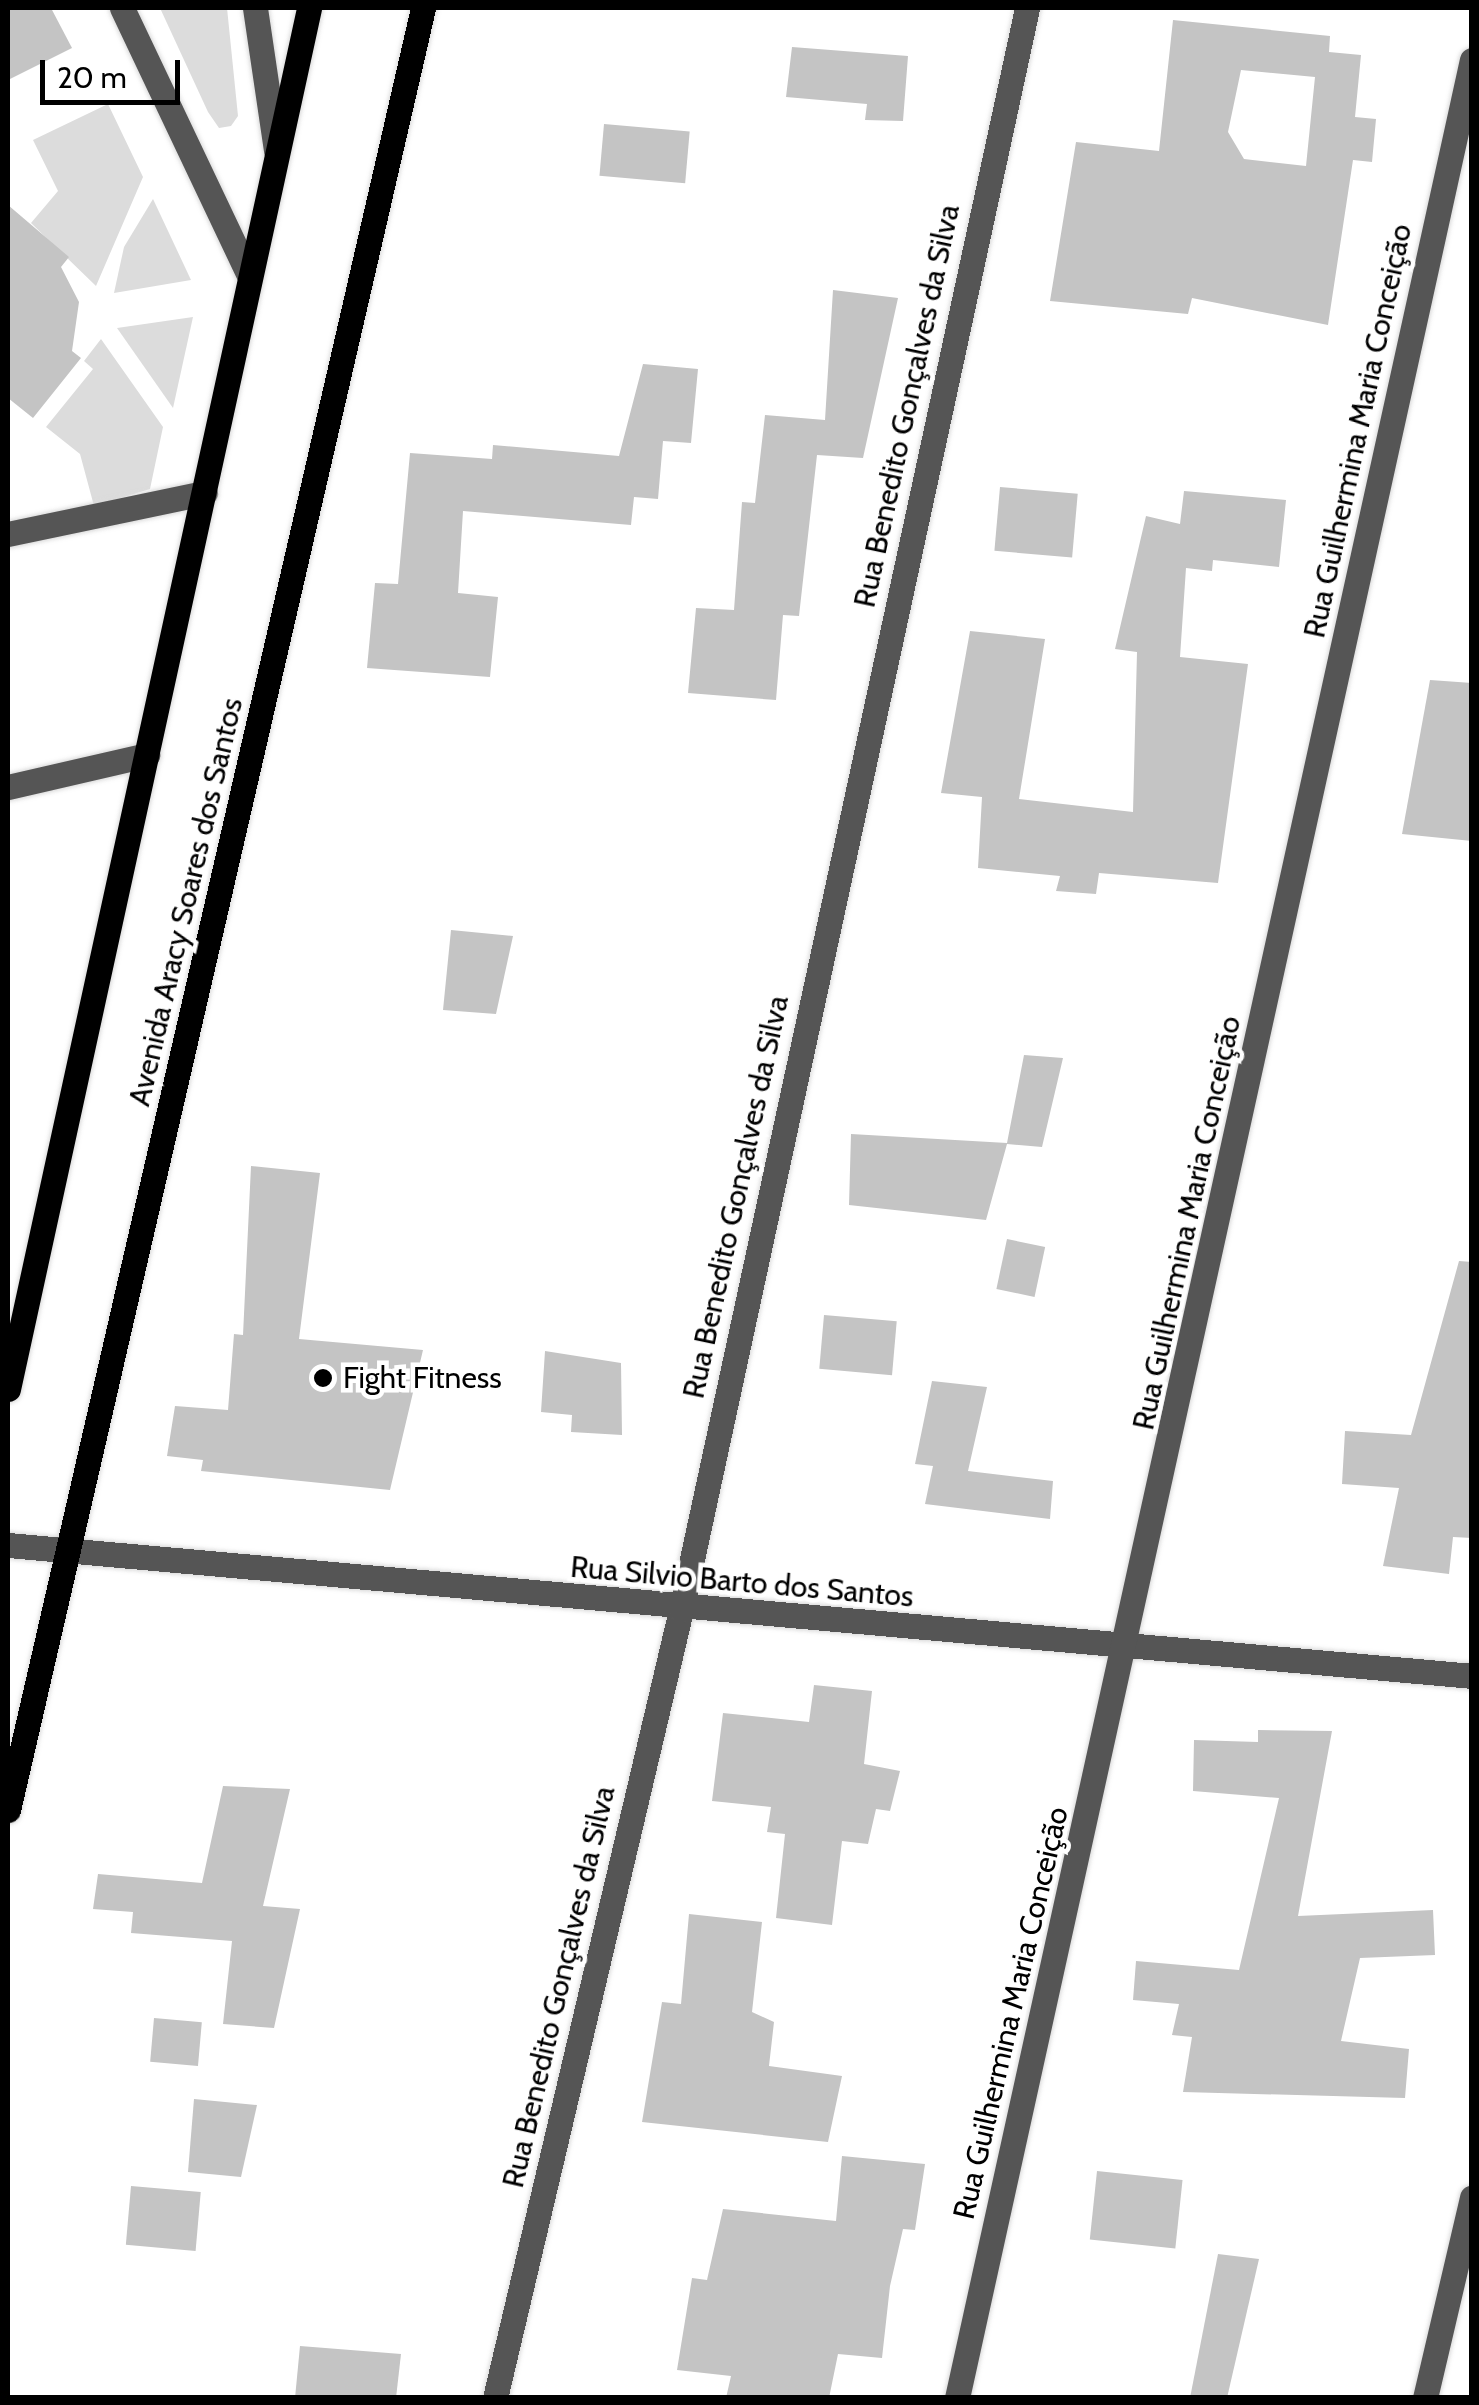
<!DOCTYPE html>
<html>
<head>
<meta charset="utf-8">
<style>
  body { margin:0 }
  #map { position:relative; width:1479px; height:2405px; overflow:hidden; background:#fff; font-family:Cabin,sans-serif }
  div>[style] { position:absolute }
  .green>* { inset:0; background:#dcdcdc }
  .building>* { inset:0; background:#c4c4c4; transform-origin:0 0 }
  .roads { filter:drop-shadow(0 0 2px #dbdbdb) drop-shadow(0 0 2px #dbdbdb) }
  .minor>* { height:25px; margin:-12.5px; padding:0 12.5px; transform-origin:12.5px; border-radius:12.5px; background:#555 }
  .major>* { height:25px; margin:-12.5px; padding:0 12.5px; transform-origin:12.5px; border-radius:12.5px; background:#000 }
  .dots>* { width:28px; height:28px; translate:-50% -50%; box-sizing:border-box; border:5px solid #fff; border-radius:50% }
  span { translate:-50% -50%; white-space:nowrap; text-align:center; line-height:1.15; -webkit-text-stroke:9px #fff; paint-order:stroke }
  .street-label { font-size:30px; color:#000 }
  .poi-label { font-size:30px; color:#000 }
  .left { translate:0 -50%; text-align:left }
  .frame { position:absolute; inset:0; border:10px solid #000; pointer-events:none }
  .scale { position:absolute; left:40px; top:60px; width:140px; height:45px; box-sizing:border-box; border:5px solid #000; border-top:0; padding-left:12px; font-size:30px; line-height:35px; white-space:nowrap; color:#000; -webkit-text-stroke:8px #fff; paint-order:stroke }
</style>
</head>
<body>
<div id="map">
  <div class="green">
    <i style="clip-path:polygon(160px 8px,227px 8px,238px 116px,231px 126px,219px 128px,208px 112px)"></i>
    <i style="clip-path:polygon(108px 104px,143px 177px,96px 286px,31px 223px,58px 191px,33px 140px)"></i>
    <i style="clip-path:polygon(153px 199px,191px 280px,114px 293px,124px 247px)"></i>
    <i style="clip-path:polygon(193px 317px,173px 408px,117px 328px)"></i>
    <i style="clip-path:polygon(101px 339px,163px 427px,150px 489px,94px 506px,80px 454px,46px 427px,93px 369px,84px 361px)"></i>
  </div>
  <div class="building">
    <i style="clip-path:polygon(8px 8px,51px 8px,72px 48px,8px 80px)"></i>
    <i style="clip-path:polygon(evenodd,1173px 20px,1330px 36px,1329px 52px,1361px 55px,1355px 117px,1376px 119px,1372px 162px,1353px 160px,1328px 325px,1192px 298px,1188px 314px,1050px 301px,1076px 142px,1159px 151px,1173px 20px,1241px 70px,1315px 77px,1306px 166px,1244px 159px,1228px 132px,1241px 70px)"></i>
    <i style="clip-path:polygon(792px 47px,908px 56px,903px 121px,865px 120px,867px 104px,786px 97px)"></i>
    <i style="left:604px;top:124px;width:86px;height:52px;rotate:5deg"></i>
    <i style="clip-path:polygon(8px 205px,69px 257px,61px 267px,79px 302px,72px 351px,81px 358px,33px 418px,8px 398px)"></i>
    <i style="clip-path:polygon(833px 290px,898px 298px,863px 458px,817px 455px,799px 616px,783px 615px,776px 700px,688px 693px,696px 608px,734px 610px,742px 502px,755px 503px,765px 415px,825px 420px)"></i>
    <i style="clip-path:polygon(643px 364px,698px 369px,691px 443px,663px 441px,658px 499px,634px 497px,631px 525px,463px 511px,458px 593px,498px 597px,490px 677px,367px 668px,375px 583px,398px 584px,410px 453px,492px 459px,493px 445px,619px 456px)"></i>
    <i style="left:1000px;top:487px;width:78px;height:64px;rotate:5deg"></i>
    <i style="clip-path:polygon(1184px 491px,1286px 500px,1279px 567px,1213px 560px,1212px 571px,1186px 568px,1180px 657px,1248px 664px,1218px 883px,1099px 873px,1096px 894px,1056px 891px,1060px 876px,978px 868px,982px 797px,941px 793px,970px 631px,1045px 639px,1019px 799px,1133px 812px,1137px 652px,1115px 649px,1146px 516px,1180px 524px)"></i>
    <i style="clip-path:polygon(1430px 680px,1472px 683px,1472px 841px,1402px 834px)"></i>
    <i style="clip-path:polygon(451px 930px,513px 936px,496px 1014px,443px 1010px)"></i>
    <i style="clip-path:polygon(1024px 1055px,1063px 1058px,1042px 1147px,1007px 1144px,986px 1220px,849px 1205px,851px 1134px,1007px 1143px)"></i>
    <i style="clip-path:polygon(251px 1166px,320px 1173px,299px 1339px,423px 1350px,390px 1490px,201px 1471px,203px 1460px,167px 1456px,175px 1406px,228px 1410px,234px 1334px,243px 1335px)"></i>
    <i style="left:1007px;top:1239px;width:39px;height:51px;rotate:12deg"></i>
    <i style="clip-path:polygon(1459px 1261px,1472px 1262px,1472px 1538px,1453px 1537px,1449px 1574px,1383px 1566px,1399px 1488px,1342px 1484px,1345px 1431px,1411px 1435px)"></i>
    <i style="left:824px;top:1315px;width:73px;height:54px;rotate:5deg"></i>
    <i style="clip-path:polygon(545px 1351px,621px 1363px,622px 1435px,571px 1432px,572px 1415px,541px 1412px)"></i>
    <i style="clip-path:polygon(932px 1381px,987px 1387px,968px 1471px,1053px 1481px,1050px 1519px,925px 1504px,933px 1466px,915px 1464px)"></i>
    <i style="clip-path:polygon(814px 1685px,872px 1691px,864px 1764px,900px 1771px,890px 1811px,876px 1809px,868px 1844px,842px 1841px,832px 1925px,776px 1918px,785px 1834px,767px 1832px,771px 1807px,712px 1801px,723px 1713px,809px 1722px)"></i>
    <i style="clip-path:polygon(1258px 1730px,1332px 1731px,1298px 1916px,1433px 1910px,1435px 1955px,1360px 1958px,1341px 2041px,1409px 2049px,1405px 2098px,1183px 2092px,1192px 2037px,1172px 2035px,1179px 2004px,1133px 2000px,1136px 1961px,1239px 1970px,1279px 1798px,1193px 1791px,1194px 1740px,1258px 1742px)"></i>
    <i style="clip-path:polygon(223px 1786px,290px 1789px,263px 1906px,300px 1909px,274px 2028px,223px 2024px,232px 1941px,131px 1933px,133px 1912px,93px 1909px,98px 1874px,202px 1883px)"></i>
    <i style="clip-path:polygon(689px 1914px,762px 1922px,752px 2012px,774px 2022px,769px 2066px,842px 2076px,828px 2142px,642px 2122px,662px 2002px,681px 2004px)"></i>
    <i style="left:154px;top:2018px;width:48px;height:44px;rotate:5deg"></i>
    <i style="clip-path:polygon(194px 2099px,257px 2105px,241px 2177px,188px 2172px)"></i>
    <i style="clip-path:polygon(842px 2156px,925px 2164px,915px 2230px,903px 2229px,890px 2286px,882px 2358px,838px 2354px,829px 2398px,726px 2398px,731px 2376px,677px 2370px,692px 2278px,707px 2280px,723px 2209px,836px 2221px)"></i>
    <i style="left:1097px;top:2171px;width:86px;height:69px;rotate:6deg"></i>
    <i style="left:131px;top:2186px;width:70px;height:59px;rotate:5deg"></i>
    <i style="clip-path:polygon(1218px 2254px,1259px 2259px,1227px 2398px,1190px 2398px)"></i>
    <i style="clip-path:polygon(300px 2346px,401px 2354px,396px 2398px,295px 2398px)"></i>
  </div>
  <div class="roads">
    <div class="minor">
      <i style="left:122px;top:8px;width:296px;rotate:64.6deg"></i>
      <i style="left:255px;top:8px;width:145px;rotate:81.6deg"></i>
      <i style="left:8px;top:534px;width:201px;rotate:-11.8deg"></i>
      <i style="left:8px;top:787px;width:143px;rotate:-13deg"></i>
      <i style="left:8px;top:1545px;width:1470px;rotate:5.11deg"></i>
      <i style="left:495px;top:2398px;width:810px;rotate:-76.72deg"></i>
      <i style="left:681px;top:1610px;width:1639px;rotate:-77.81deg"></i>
      <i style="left:957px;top:2398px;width:2394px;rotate:-77.58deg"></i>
      <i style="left:1425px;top:2398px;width:206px;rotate:-76.8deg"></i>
    </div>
    <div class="major">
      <i style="left:8px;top:1389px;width:1413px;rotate:-77.7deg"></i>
      <i style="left:8px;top:1810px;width:1849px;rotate:-77.03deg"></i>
    </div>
  </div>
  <div class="dots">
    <i style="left:323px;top:1378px;background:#000"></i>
  </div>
  <div class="street-label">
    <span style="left:907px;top:406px;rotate:-78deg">Rua Benedito Gonçalves da Silva</span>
    <span style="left:1358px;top:431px;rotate:-78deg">Rua Guilhermina Maria Conceição</span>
    <span style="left:186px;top:902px;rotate:-77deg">Avenida Aracy Soares dos Santos</span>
    <span style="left:736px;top:1197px;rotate:-78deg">Rua Benedito Gonçalves da Silva</span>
    <span style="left:1187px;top:1223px;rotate:-78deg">Rua Guilhermina Maria Conceição</span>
    <span style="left:742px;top:1582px;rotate:5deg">Rua Silvio Barto dos Santos</span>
    <span style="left:559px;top:1987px;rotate:-77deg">Rua Benedito Gonçalves da Silva</span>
    <span style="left:1011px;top:2013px;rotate:-77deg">Rua Guilhermina Maria Conceição</span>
  </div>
  <div class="poi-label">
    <span class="left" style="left:343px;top:1378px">Fight Fitness</span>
  </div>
  <div class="frame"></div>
  <div class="scale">20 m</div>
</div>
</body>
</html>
